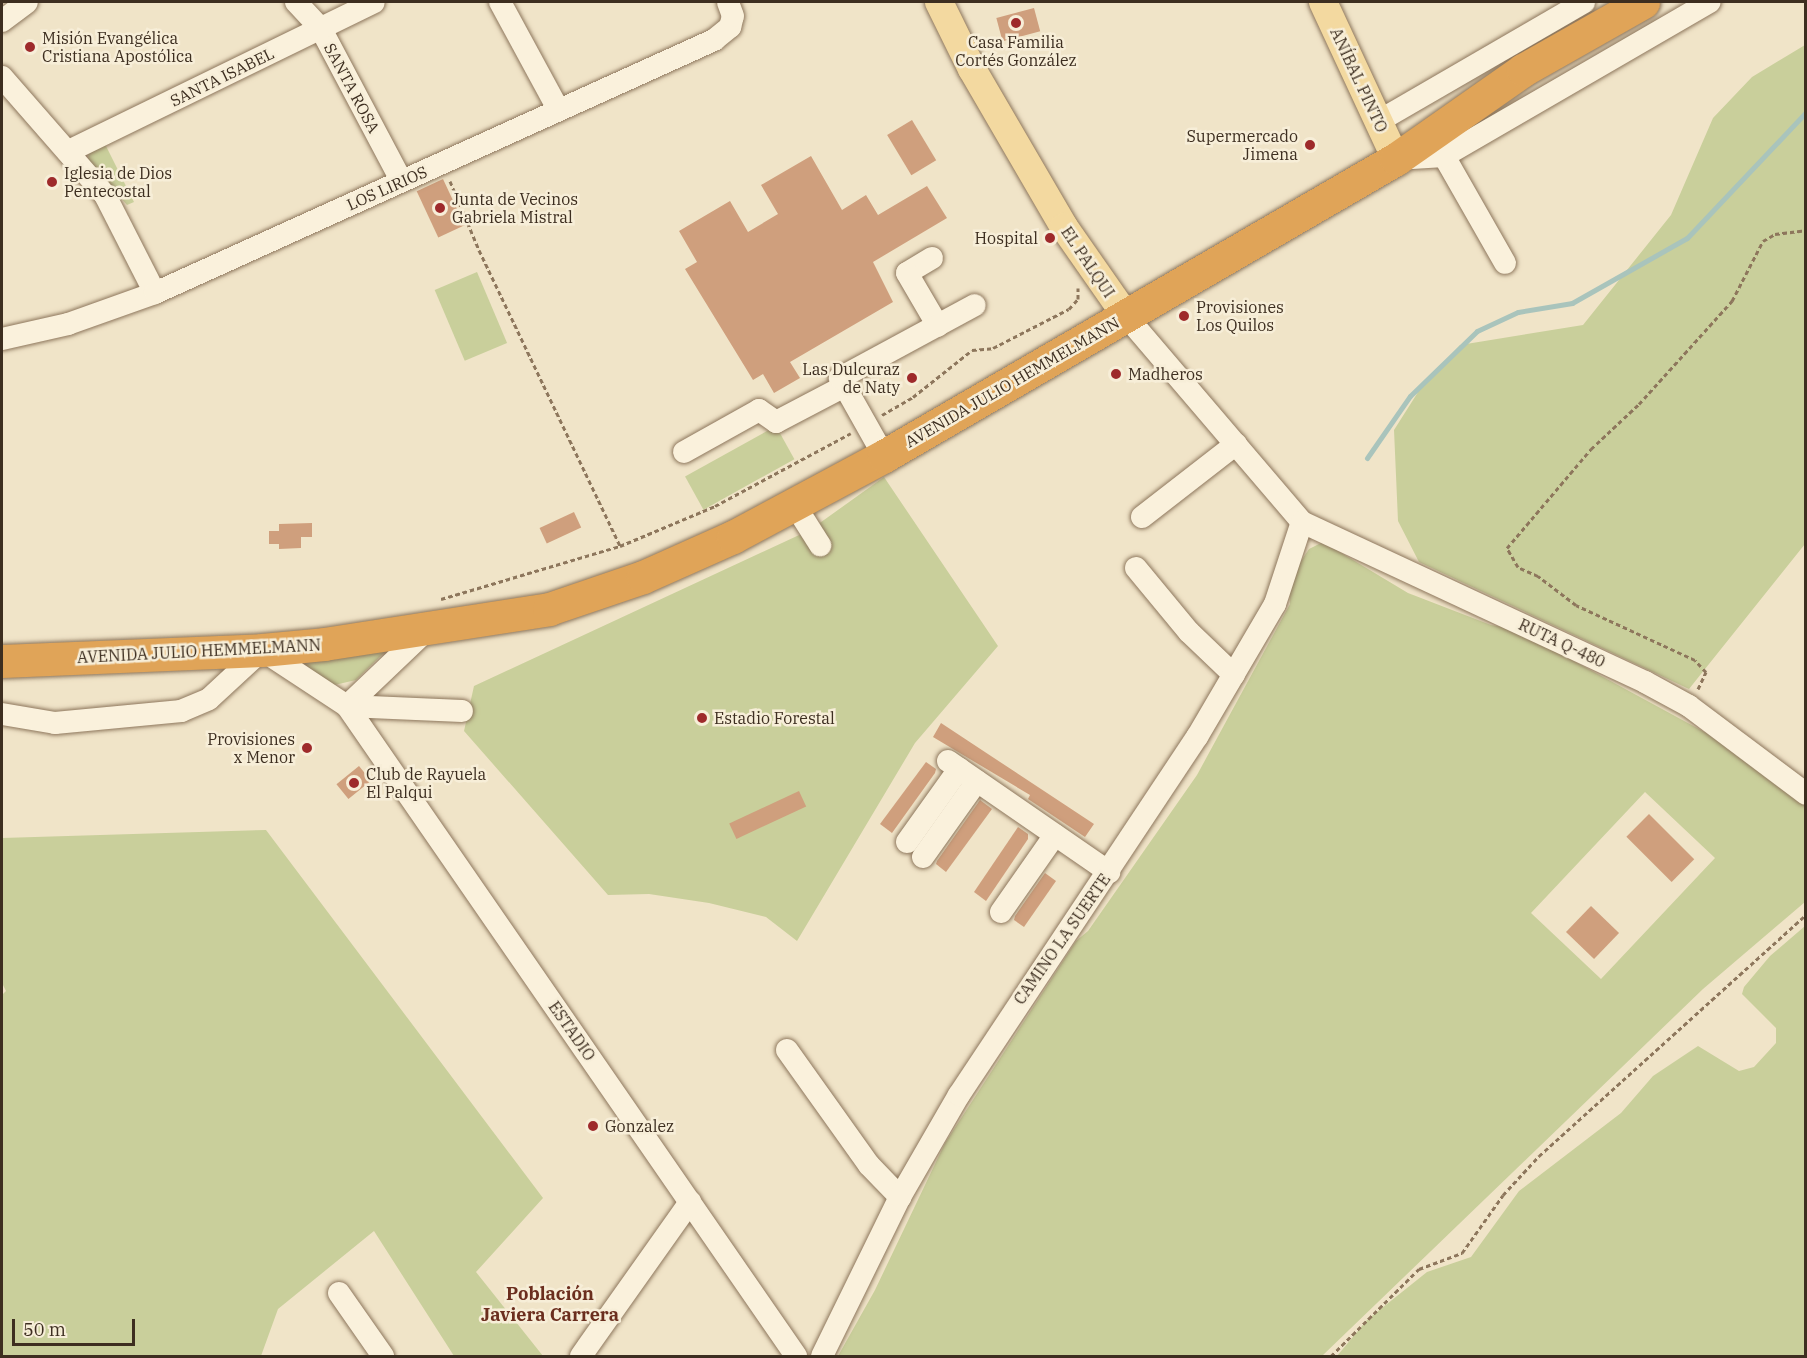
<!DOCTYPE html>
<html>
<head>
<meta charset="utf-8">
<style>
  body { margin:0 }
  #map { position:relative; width:1807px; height:1358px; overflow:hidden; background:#f0e4c8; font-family:"IBM Plex Serif",serif }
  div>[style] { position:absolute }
  .green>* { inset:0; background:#c9cf9b; transform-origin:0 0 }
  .stream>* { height:5px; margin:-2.5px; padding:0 2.5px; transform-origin:2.5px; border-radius:2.5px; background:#a9c4bc }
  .building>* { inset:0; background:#cf9f7d; transform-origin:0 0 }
  .path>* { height:3px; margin-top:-1.5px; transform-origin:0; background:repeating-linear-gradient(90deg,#8d765c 0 4.5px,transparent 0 7.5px) }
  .roads { filter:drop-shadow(0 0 2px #8d765c) drop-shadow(0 0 2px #8d765c) }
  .minor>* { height:22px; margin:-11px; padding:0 11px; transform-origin:11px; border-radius:11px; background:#faf1dc }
  .major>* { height:28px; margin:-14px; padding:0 14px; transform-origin:14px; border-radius:14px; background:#f3d9a0 }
  .highway>* { height:33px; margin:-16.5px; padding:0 16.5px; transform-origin:16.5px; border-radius:16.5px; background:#e0a458 }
  .dots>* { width:16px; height:16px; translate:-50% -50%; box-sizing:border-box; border:3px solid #f7eed8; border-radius:50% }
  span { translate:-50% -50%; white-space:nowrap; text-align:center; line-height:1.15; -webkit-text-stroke:5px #f7eed8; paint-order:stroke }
  .poi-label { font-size:16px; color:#3d2e20 }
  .left { translate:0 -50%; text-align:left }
  .right { translate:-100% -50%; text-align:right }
  .street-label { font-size:16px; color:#3d2e20 }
  .neighbourhood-label { font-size:18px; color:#6b2e1e; font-weight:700 }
  .frame { position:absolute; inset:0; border:3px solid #3d2e20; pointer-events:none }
  .scale { position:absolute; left:12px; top:1319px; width:123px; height:27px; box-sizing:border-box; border:3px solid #3d2e20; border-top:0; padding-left:8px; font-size:18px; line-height:21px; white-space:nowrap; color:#3d2e20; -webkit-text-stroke:4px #f7eed8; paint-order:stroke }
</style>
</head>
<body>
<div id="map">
  <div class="green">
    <i style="clip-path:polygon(1805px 45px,1805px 544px,1689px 689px,1419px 562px,1398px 521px,1394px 430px,1420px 389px,1460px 345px,1583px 325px,1671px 215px,1713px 118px,1752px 77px)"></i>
    <i style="clip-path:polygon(105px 144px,134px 202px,127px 205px,88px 161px,89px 150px)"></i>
    <i style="left:477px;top:272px;width:77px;height:46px;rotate:67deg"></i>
    <i style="left:776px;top:426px;width:38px;height:104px;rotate:61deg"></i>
    <i style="clip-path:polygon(884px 477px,998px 646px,915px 743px,797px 941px,766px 917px,709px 903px,649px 894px,608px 895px,464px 731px,474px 686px,810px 530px)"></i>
    <i style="clip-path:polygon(evenodd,1323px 542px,1408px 593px,1491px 625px,1515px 629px,1721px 741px,1805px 805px,1805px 902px,1703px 989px,1322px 1356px,838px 1356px,875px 1290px,945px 1143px,1076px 941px,1088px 931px,1197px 775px,1290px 604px,1289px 588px,1301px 561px,1309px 549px,1323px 542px,1645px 792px,1715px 858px,1601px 979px,1531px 913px,1645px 792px)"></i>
    <i style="clip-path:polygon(399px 638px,356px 680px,330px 686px,287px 661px)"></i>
    <i style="clip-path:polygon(266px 830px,543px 1198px,476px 1272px,543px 1356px,454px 1356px,374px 1231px,278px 1309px,261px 1356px,2px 1356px,2px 995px,6px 991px,2px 983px,2px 838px)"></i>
    <i style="clip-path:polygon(1805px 926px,1805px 1356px,1337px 1356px,1367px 1320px,1427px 1272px,1471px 1257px,1519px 1191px,1621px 1113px,1653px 1076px,1698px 1046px,1739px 1071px,1754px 1067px,1776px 1043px,1776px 1028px,1742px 994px,1744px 987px,1770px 956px)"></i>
  </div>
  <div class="stream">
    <i style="left:1367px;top:458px;width:75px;rotate:-55.3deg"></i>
    <i style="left:1410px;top:396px;width:93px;rotate:-44.1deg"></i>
    <i style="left:1477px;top:331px;width:45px;rotate:-24.9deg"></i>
    <i style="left:1518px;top:312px;width:55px;rotate:-9.5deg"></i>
    <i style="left:1572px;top:303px;width:132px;rotate:-29.5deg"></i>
    <i style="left:1687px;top:238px;width:173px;rotate:-46.6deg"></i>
  </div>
  <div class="building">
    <i style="left:1034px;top:8px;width:24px;height:39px;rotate:75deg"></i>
    <i style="left:912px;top:120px;width:47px;height:29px;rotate:59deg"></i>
    <i style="clip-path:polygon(811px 156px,842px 210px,866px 195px,878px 215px,927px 186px,947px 218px,873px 262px,893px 302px,790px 362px,800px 378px,774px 393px,763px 374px,753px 380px,685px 269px,697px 262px,679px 231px,730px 201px,748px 232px,778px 214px,761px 185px)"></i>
    <i style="left:443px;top:179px;width:51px;height:29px;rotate:65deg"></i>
    <i style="left:574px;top:512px;width:17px;height:38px;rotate:65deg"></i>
    <i style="clip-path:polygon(312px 523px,312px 537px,301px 537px,301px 548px,279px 549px,279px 544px,269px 544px,269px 531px,279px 531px,279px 524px)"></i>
    <i style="clip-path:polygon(941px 723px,1094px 824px,1085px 837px,1028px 799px,1030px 795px,933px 737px)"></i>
    <i style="clip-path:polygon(926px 762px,936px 769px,935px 773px,892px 833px,880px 824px)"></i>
    <i style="left:359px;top:766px;width:19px;height:29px;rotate:51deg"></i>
    <i style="left:799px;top:791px;width:17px;height:77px;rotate:65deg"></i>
    <i style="clip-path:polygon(980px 800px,992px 809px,946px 872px,936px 864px,937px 861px)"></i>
    <i style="left:1649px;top:814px;width:64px;height:32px;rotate:45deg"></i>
    <i style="clip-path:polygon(1018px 827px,1028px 834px,1028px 839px,986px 901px,974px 892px)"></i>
    <i style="clip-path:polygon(1045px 873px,1056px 881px,1024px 927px,1014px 920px,1015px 916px)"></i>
    <i style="left:1591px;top:906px;width:39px;height:36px;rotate:44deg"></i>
  </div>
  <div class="path">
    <i style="left:450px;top:181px;width:75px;rotate:67.2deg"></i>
    <i style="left:479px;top:250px;width:328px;rotate:64.5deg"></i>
    <i style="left:882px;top:415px;width:36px;rotate:-30deg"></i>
    <i style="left:913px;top:397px;width:75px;rotate:-38.5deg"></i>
    <i style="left:972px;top:350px;width:21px;rotate:-5deg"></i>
    <i style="left:993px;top:348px;width:85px;rotate:-27.2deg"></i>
    <i style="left:1069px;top:309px;width:13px;rotate:-48deg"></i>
    <i style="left:1078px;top:299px;width:11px;rotate:-90deg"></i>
    <i style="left:441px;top:599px;width:187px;rotate:-16.5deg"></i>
    <i style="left:620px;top:546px;width:103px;rotate:-22.8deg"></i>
    <i style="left:715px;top:506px;width:154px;rotate:-28.2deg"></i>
    <i style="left:1698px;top:689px;width:19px;rotate:-65deg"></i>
    <i style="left:1706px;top:672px;width:16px;rotate:-133deg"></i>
    <i style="left:1695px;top:660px;width:131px;rotate:-155.2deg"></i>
    <i style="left:1576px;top:605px;width:48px;rotate:-142.7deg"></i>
    <i style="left:1538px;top:576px;width:22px;rotate:-156deg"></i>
    <i style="left:1518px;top:567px;width:22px;rotate:-120deg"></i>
    <i style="left:1507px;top:548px;width:130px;rotate:-49.7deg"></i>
    <i style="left:1591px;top:449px;width:66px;rotate:-43.2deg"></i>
    <i style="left:1639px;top:404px;width:139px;rotate:-47.9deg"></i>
    <i style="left:1732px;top:301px;width:68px;rotate:-62.7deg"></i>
    <i style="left:1763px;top:241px;width:14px;rotate:-30deg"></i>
    <i style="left:1775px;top:234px;width:31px;rotate:-7deg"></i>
    <i style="left:1331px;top:1356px;width:124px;rotate:-44.7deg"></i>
    <i style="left:1419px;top:1269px;width:46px;rotate:-20.4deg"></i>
    <i style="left:1462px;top:1253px;width:71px;rotate:-54.7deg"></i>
    <i style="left:1503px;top:1195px;width:53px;rotate:-47.3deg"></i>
    <i style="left:1539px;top:1156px;width:360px;rotate:-42.1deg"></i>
  </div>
  <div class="roads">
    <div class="minor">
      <i style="left:296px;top:2px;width:37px;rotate:47deg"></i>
      <i style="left:321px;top:29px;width:171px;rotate:62.1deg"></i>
      <i style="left:500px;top:2px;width:122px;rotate:61.5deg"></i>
      <i style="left:2px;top:21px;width:31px;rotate:-37deg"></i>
      <i style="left:2px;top:77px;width:157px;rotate:48.9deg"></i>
      <i style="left:105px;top:195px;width:110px;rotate:63deg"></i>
      <i style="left:1379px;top:121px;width:237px;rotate:-30.1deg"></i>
      <i style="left:69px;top:151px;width:339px;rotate:-26deg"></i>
      <i style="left:1444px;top:156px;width:123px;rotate:60.3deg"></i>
      <i style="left:1396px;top:159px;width:48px;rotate:-3.6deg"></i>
      <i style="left:1444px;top:156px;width:307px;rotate:-30.1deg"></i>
      <i style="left:932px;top:258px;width:29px;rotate:149deg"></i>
      <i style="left:907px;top:273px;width:61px;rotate:59.7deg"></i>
      <i style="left:1126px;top:316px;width:271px;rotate:49.5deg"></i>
      <i style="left:1302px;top:522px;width:378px;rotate:25deg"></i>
      <i style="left:1645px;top:682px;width:50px;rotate:28.6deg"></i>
      <i style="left:1689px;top:706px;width:146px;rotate:36.9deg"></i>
      <i style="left:2px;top:339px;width:68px;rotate:-12.8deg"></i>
      <i style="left:68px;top:324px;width:92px;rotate:-19.6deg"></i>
      <i style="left:155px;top:293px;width:614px;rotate:-24.35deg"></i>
      <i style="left:714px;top:40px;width:21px;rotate:-39deg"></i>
      <i style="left:730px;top:27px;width:11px;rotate:-75deg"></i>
      <i style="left:733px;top:16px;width:15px;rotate:-110deg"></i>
      <i style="left:684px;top:452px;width:86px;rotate:-29.2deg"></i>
      <i style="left:759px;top:410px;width:21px;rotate:35deg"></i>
      <i style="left:776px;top:422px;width:78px;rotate:-27.6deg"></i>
      <i style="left:884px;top:456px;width:90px;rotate:-119.4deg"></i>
      <i style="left:840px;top:378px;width:153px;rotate:-28.4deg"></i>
      <i style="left:794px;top:504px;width:49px;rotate:57.6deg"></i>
      <i style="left:1142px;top:517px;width:119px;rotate:-37.8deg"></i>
      <i style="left:1136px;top:568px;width:83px;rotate:50.4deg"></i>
      <i style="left:1189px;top:632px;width:62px;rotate:43.7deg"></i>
      <i style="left:347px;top:706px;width:116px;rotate:-43.6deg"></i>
      <i style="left:347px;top:706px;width:115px;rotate:2.5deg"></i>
      <i style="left:2px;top:714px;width:54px;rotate:9.6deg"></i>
      <i style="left:55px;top:723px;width:127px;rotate:-5.4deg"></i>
      <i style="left:181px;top:711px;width:30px;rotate:-23deg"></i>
      <i style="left:209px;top:699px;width:72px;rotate:-42.8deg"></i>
      <i style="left:262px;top:650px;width:102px;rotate:33.4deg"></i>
      <i style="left:347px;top:706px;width:790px;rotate:55.36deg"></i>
      <i style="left:948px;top:761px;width:196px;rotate:34.6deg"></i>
      <i style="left:907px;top:842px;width:90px;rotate:-54.5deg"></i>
      <i style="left:923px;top:857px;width:93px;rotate:-54.6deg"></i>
      <i style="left:1001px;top:912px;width:94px;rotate:-55deg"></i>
      <i style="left:787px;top:1050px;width:141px;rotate:54.5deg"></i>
      <i style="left:869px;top:1165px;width:45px;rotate:45.9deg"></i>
      <i style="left:339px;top:1293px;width:77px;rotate:55.1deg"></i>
      <i style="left:581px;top:1356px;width:189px;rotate:-54.7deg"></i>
      <i style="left:822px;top:1356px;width:177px;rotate:-63.9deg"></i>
      <i style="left:900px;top:1197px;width:118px;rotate:-60deg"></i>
      <i style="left:959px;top:1095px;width:430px;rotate:-56.4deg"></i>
      <i style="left:1197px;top:737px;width:154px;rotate:-59.6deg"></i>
      <i style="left:1275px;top:604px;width:86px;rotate:-71.8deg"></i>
    </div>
    <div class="major">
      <i style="left:939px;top:2px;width:75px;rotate:63.8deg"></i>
      <i style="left:972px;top:69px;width:183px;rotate:59.8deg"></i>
      <i style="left:1064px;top:227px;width:108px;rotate:55.1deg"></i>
      <i style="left:1323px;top:2px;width:173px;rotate:65.1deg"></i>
    </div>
    <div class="highway">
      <i style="left:2px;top:661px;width:260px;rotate:-2.4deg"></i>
      <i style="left:262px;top:650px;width:62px;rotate:-5.5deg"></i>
      <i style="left:324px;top:644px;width:228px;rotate:-8.8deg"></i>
      <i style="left:549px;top:609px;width:99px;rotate:-18.8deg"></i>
      <i style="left:643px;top:577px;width:98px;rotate:-24deg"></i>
      <i style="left:733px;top:537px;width:171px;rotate:-28.2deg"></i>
      <i style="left:884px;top:456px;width:592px;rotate:-30.12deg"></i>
      <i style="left:1396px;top:159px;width:155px;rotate:-35deg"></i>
      <i style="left:1523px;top:70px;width:138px;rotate:-29.5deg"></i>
    </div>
  </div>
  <div class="dots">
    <i style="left:1016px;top:23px;background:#9e2a2b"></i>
    <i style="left:30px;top:47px;background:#9e2a2b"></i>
    <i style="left:1310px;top:145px;background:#9e2a2b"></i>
    <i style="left:52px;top:182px;background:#9e2a2b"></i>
    <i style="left:440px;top:208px;background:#9e2a2b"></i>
    <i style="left:1050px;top:238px;background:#9e2a2b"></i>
    <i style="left:1184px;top:316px;background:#9e2a2b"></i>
    <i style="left:1116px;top:374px;background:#9e2a2b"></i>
    <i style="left:912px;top:378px;background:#9e2a2b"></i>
    <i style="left:702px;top:718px;background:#9e2a2b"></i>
    <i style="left:307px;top:748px;background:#9e2a2b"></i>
    <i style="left:354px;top:783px;background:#9e2a2b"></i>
    <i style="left:593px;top:1126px;background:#9e2a2b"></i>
  </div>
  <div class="poi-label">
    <span class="left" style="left:42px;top:47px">Misión Evangélica<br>Cristiana Apostólica</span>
    <span style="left:1016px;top:51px">Casa Familia<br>Cortés González</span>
    <span class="right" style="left:1298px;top:145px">Supermercado<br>Jimena</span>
    <span class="left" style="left:64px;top:182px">Iglesia de Dios<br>Pentecostal</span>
    <span class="left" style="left:452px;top:208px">Junta de Vecinos<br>Gabriela Mistral</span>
    <span class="right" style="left:1038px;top:238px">Hospital</span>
    <span class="left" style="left:1196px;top:316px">Provisiones<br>Los Quilos</span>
    <span class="right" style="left:900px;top:378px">Las Dulcuraz<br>de Naty</span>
    <span class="left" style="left:1128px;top:374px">Madheros</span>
    <span class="left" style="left:714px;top:718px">Estadio Forestal</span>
    <span class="right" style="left:295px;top:748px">Provisiones<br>x Menor</span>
    <span class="left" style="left:366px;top:783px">Club de Rayuela<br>El Palqui</span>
    <span class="left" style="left:605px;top:1126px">Gonzalez</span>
  </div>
  <div class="street-label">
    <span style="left:222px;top:77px;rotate:-26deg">SANTA ISABEL</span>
    <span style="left:1359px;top:80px;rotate:65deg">ANÍBAL PINTO</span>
    <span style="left:352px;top:88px;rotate:62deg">SANTA ROSA</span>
    <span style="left:387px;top:188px;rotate:-24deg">LOS LIRIOS</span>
    <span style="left:1088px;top:262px;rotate:56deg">EL PALQUI</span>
    <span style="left:1012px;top:382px;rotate:-30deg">AVENIDA JULIO HEMMELMANN</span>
    <span style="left:1562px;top:643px;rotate:25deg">RUTA Q-480</span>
    <span style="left:199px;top:651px;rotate:-3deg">AVENIDA JULIO HEMMELMANN</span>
    <span style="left:1062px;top:939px;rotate:-55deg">CAMINO LA SUERTE</span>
    <span style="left:572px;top:1031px;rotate:55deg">ESTADIO</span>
  </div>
  <div class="neighbourhood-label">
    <span style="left:550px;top:1305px">Población<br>Javiera Carrera</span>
  </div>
  <div class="frame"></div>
  <div class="scale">50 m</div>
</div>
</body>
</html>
